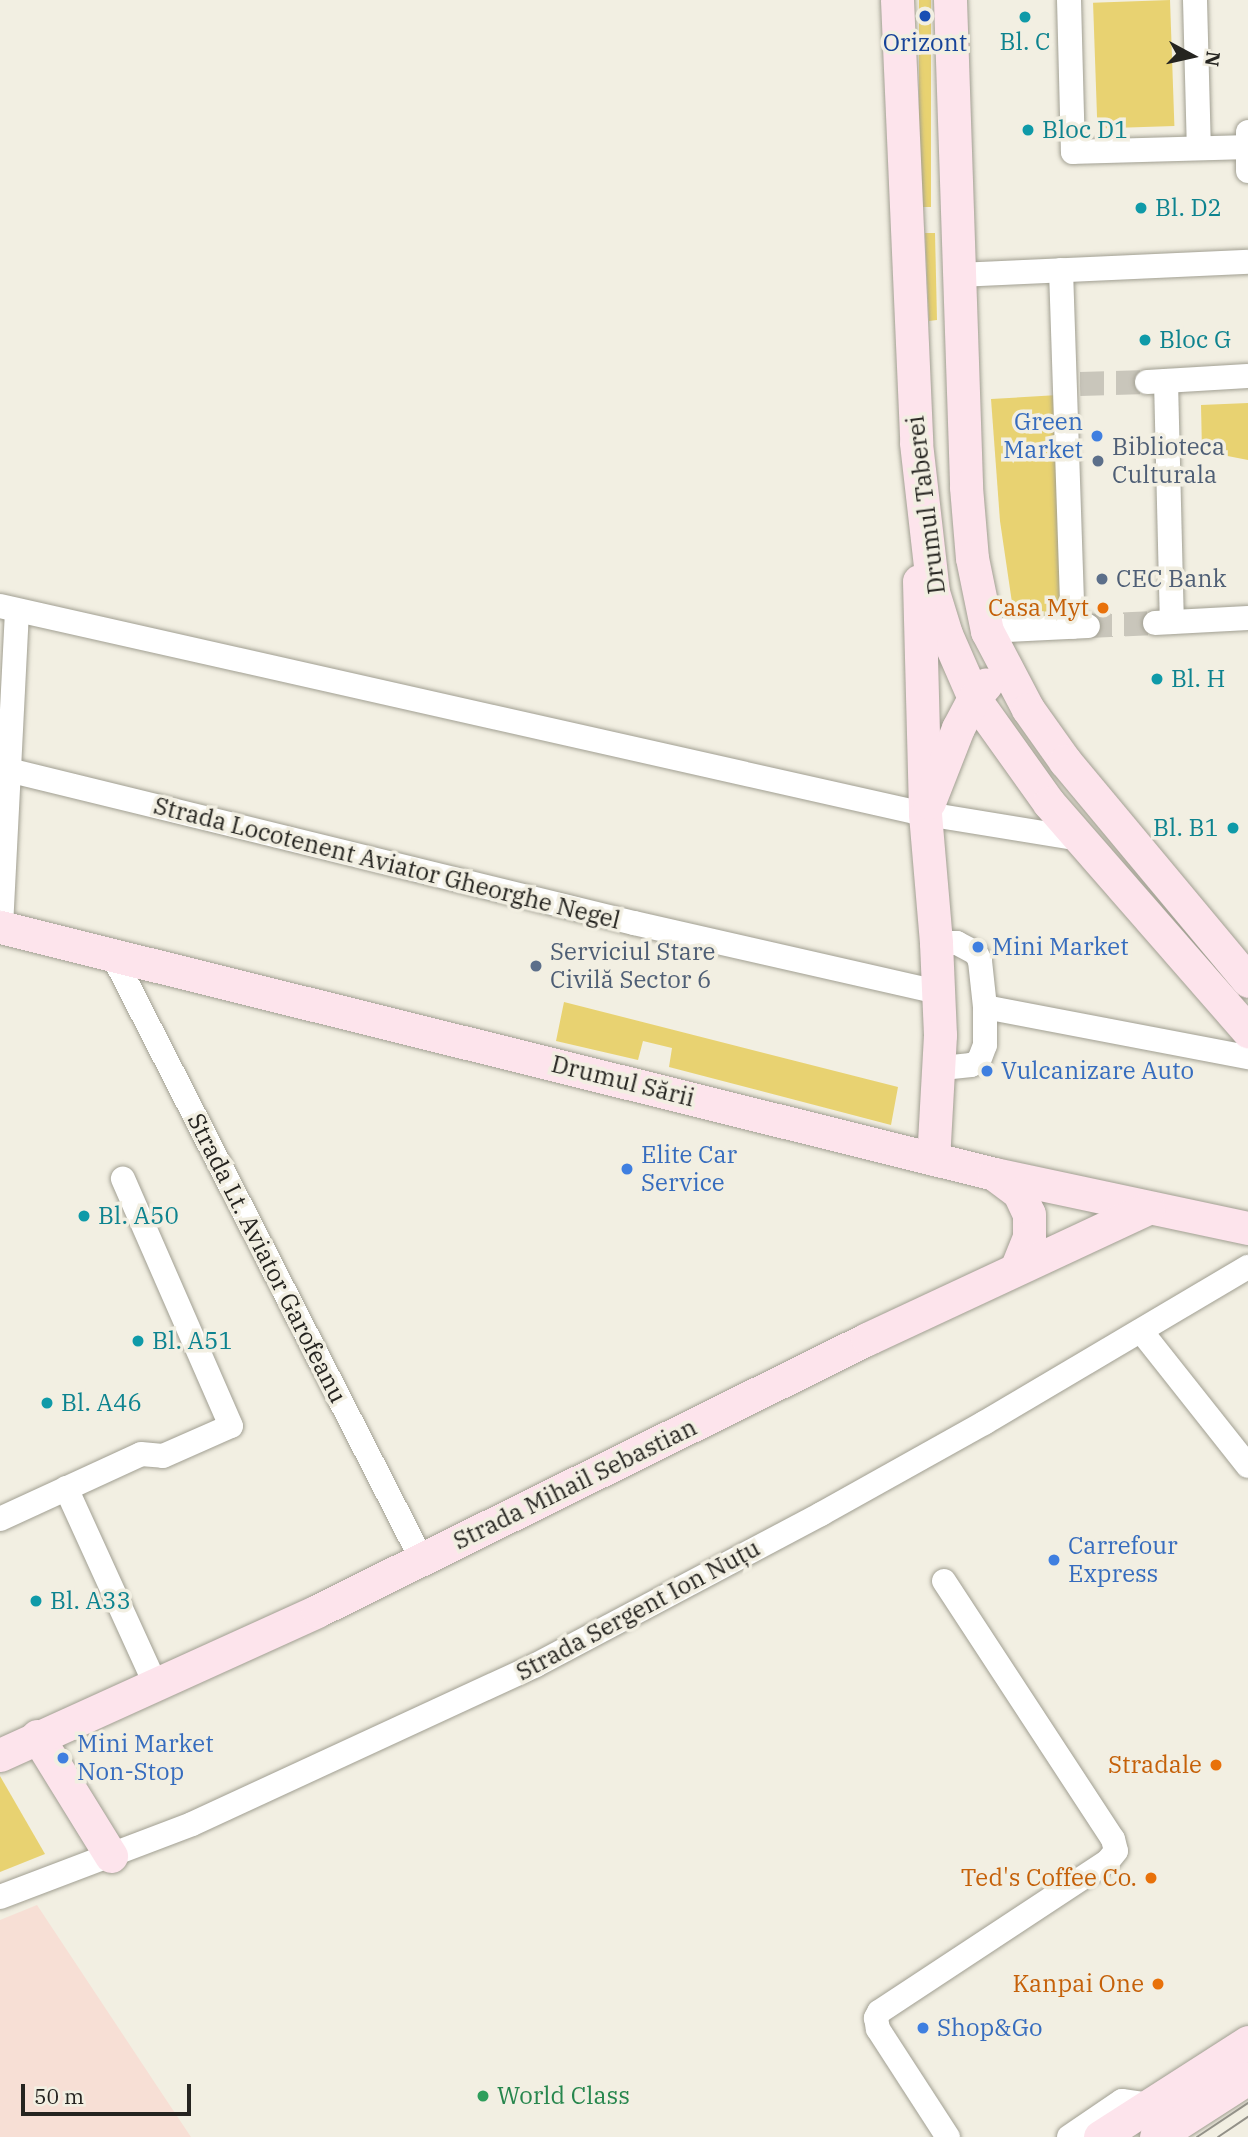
<!DOCTYPE html>
<html>
<head>
<meta charset="utf-8">
<style>
  body { margin:0 }
  #map { position:relative; width:1248px; height:2137px; overflow:hidden; background:#f2efe2; font-family:"IBM Plex Serif",serif }
  div>[style] { position:absolute }
  .industrial>* { inset:0; background:#f7dfd5 }
  .green>* { inset:0; background:#e8d271; transform-origin:0 0 }
  .street-tunnel>* { height:24px; margin-top:-12px; transform-origin:0; background:repeating-linear-gradient(90deg,#c9c6bb 0 24px,transparent 0 36px) }
  .roads { filter:drop-shadow(0 0 2px #a19f92) drop-shadow(0 0 2px #a19f92) }
  .street>* { height:24px; margin:-12px; padding:0 12px; transform-origin:12px; border-radius:12px; background:#fff }
  .secondary>* { height:33px; margin:-16.5px; padding:0 16.5px; transform-origin:16.5px; border-radius:16.5px; background:#fde4ec }
  .tram>* { height:2px; margin:-1px; padding:0 1px; transform-origin:1px; border-radius:1px; background:#939188 }
  .dots>* { width:19px; height:19px; translate:-50% -50%; box-sizing:border-box; border:4px solid #f2efe2; border-radius:50% }
  span { translate:-50% -50%; white-space:nowrap; text-align:center; line-height:1.15; -webkit-text-stroke:7px #f2efe2; paint-order:stroke }
  .culture-label { font-size:24px; color:#0d838f }
  .left { translate:0 -50%; text-align:left }
  .right { translate:-100% -50%; text-align:right }
  .transit-label { font-size:24px; color:#164399 }
  .shop-label { font-size:24px; color:#366cbe }
  .service-label { font-size:24px; color:#4e5e75 }
  .street-label { font-size:24px; color:#252420 }
  .food-label { font-size:24px; color:#c56008 }
  .leisure-label { font-size:24px; color:#27864d }
  .north { position:absolute; left:1157px; top:21px; width:70px; height:70px; -webkit-text-stroke:5px #f2efe2; paint-order:stroke; rotate:98deg; font-size:19px; font-weight:700; line-height:28px; text-align:center; color:#252420 }
  .north::after { content:''; display:block; margin:auto; width:24px; height:32px; background:#252420; clip-path:polygon(50% 0,100% 100%,50% 72%,0 100%) }
  .scale { position:absolute; left:21px; top:2084px; width:170px; height:32px; box-sizing:border-box; border:4px solid #252420; border-top:0; padding-left:9px; font-size:21px; line-height:24px; white-space:nowrap; color:#252420; -webkit-text-stroke:5px #f2efe2; paint-order:stroke }
</style>
</head>
<body>
<div id="map">
  <div class="industrial">
    <i style="clip-path:polygon(37px 1905px,153px 2080px,191px 2137px,0 2137px,0 1920px)"></i>
  </div>
  <div class="green">
    <i style="left:919px;top:0;width:12px;height:207px"></i>
    <i style="left:1170px;top:0;width:126px;height:77px;rotate:88deg"></i>
    <i style="clip-path:polygon(925px 233px,935px 233px,937px 320px,929px 321px)"></i>
    <i style="clip-path:polygon(1058px 395px,1066px 621px,1015px 623px,1000px 521px,991px 399px)"></i>
    <i style="clip-path:polygon(1248px 403px,1248px 460px,1202px 451px,1201px 405px)"></i>
    <i style="clip-path:polygon(564px 1002px,898px 1087px,891px 1125px,669px 1067px,672px 1048px,643px 1041px,638px 1060px,556px 1041px)"></i>
    <i style="clip-path:polygon(0 1776px,45px 1854px,0 1872px)"></i>
  </div>
  <div class="street-tunnel">
    <i style="left:1080px;top:384px;width:67px;rotate:-1.7deg"></i>
    <i style="left:1088px;top:626px;width:67px;rotate:-2.6deg"></i>
  </div>
  <div class="roads">
    <div class="street">
      <i style="left:1069px;top:0;width:152px;rotate:88.5deg"></i>
      <i style="left:1073px;top:152px;width:174px;rotate:-1.6deg"></i>
      <i style="left:1195px;top:0;width:148px;rotate:88.5deg"></i>
      <i style="left:1248px;top:132px;width:39px;rotate:90deg"></i>
      <i style="left:1061px;top:270px;width:357px;rotate:88.1deg"></i>
      <i style="left:959px;top:275px;width:289px;rotate:-2.6deg"></i>
      <i style="left:1166px;top:381px;width:241px;rotate:88.6deg"></i>
      <i style="left:1147px;top:382px;width:101px;rotate:-3.4deg"></i>
      <i style="left:0;top:606px;width:938px;rotate:12.69deg"></i>
      <i style="left:915px;top:812px;width:166px;rotate:9.3deg"></i>
      <i style="left:1155px;top:623px;width:93px;rotate:-3.1deg"></i>
      <i style="left:987px;top:631px;width:101px;rotate:-2.8deg"></i>
      <i style="left:0;top:768px;width:653px;rotate:13.74deg"></i>
      <i style="left:634px;top:923px;width:312px;rotate:12.8deg"></i>
      <i style="left:1px;top:927px;width:316px;rotate:-87.1deg"></i>
      <i style="left:936px;top:943px;width:21px"></i>
      <i style="left:957px;top:943px;width:21px;rotate:28deg"></i>
      <i style="left:976px;top:953px;width:9px;rotate:63deg"></i>
      <i style="left:980px;top:961px;width:46px;rotate:83.8deg"></i>
      <i style="left:985px;top:1007px;width:38px;rotate:90deg"></i>
      <i style="left:985px;top:1045px;width:17px;rotate:111deg"></i>
      <i style="left:979px;top:1061px;width:9px;rotate:153deg"></i>
      <i style="left:971px;top:1065px;width:31px;rotate:174deg"></i>
      <i style="left:113px;top:956px;width:678px;rotate:62.91deg"></i>
      <i style="left:985px;top:1007px;width:268px;rotate:10.8deg"></i>
      <i style="left:1141px;top:1331px;width:172px;rotate:51.6deg"></i>
      <i style="left:66px;top:1488px;width:214px;rotate:65.5deg"></i>
      <i style="left:0;top:1519px;width:155px;rotate:-24.7deg"></i>
      <i style="left:141px;top:1454px;width:22px;rotate:5deg"></i>
      <i style="left:163px;top:1456px;width:74px;rotate:-23.8deg"></i>
      <i style="left:231px;top:1426px;width:270px;rotate:-113.6deg"></i>
      <i style="left:944px;top:1581px;width:308px;rotate:56.8deg"></i>
      <i style="left:1113px;top:1839px;width:12px;rotate:76deg"></i>
      <i style="left:1116px;top:1851px;width:13px;rotate:129deg"></i>
      <i style="left:1108px;top:1861px;width:274px;rotate:146.6deg"></i>
      <i style="left:879px;top:2012px;width:7px;rotate:117deg"></i>
      <i style="left:876px;top:2018px;width:11px;rotate:80deg"></i>
      <i style="left:878px;top:2029px;width:129px;rotate:57.1deg"></i>
      <i style="left:0;top:1897px;width:205px;rotate:-20.8deg"></i>
      <i style="left:192px;top:1824px;width:379px;rotate:-24.8deg"></i>
      <i style="left:536px;top:1665px;width:323px;rotate:-27.9deg"></i>
      <i style="left:821px;top:1514px;width:187px;rotate:-29.2deg"></i>
      <i style="left:984px;top:1423px;width:307px;rotate:-30.6deg"></i>
      <i style="left:1069px;top:2137px;width:64px;rotate:-34.2deg"></i>
      <i style="left:1122px;top:2101px;width:28px;rotate:8deg"></i>
    </div>
    <div class="secondary">
      <i style="left:897px;top:0;width:443px;rotate:87.5deg"></i>
      <i style="left:916px;top:443px;width:150px;rotate:83.5deg"></i>
      <i style="left:933px;top:592px;width:44px;rotate:72.8deg"></i>
      <i style="left:946px;top:634px;width:70px;rotate:66.4deg"></i>
      <i style="left:974px;top:698px;width:129px;rotate:54.5deg"></i>
      <i style="left:1049px;top:803px;width:303px;rotate:48.9deg"></i>
      <i style="left:950px;top:0;width:487px;rotate:88.1deg"></i>
      <i style="left:966px;top:487px;width:71px;rotate:85.2deg"></i>
      <i style="left:972px;top:558px;width:75px;rotate:78.4deg"></i>
      <i style="left:987px;top:631px;width:88px;rotate:62.3deg"></i>
      <i style="left:1028px;top:709px;width:64px;rotate:54.6deg"></i>
      <i style="left:1065px;top:761px;width:286px;rotate:50.2deg"></i>
      <i style="left:919px;top:581px;width:233px;rotate:88.5deg"></i>
      <i style="left:925px;top:814px;width:129px;rotate:85.1deg"></i>
      <i style="left:936px;top:943px;width:92px;rotate:87.5deg"></i>
      <i style="left:940px;top:1035px;width:124px;rotate:93.2deg"></i>
      <i style="left:929px;top:802px;width:79px;rotate:-68.6deg"></i>
      <i style="left:958px;top:728px;width:34px;rotate:-62deg"></i>
      <i style="left:974px;top:698px;width:18px;rotate:-49deg"></i>
      <i style="left:0;top:927px;width:1024px;rotate:13.95deg"></i>
      <i style="left:994px;top:1174px;width:260px;rotate:12deg"></i>
      <i style="left:994px;top:1174px;width:31px;rotate:37deg"></i>
      <i style="left:1019px;top:1193px;width:23px;rotate:65deg"></i>
      <i style="left:1029px;top:1214px;width:23px;rotate:90deg"></i>
      <i style="left:1029px;top:1237px;width:32px;rotate:112deg"></i>
      <i style="left:37px;top:1736px;width:141px;rotate:58.3deg"></i>
      <i style="left:0;top:1755px;width:348px;rotate:-24.4deg"></i>
      <i style="left:317px;top:1611px;width:614px;rotate:-26.31deg"></i>
      <i style="left:867px;top:1339px;width:310px;rotate:-25deg"></i>
      <i style="left:1100px;top:2137px;width:176px;rotate:-32.7deg"></i>
      <i style="left:1156px;top:2137px;width:109px;rotate:-32.7deg"></i>
    </div>
  </div>
  <div class="tram">
    <i style="left:1197px;top:2137px;width:61px;rotate:-33.7deg"></i>
    <i style="left:1218px;top:2137px;width:36px;rotate:-34deg"></i>
  </div>
  <div class="dots">
    <i style="left:925px;top:16px;background:#1a4fb4"></i>
    <i style="left:1025px;top:17px;background:#0f9aa8"></i>
    <i style="left:1028px;top:130px;background:#0f9aa8"></i>
    <i style="left:1141px;top:208px;background:#0f9aa8"></i>
    <i style="left:1145px;top:340px;background:#0f9aa8"></i>
    <i style="left:1097px;top:436px;background:#3f7fe0"></i>
    <i style="left:1098px;top:461px;background:#5c6f8a"></i>
    <i style="left:1102px;top:579px;background:#5c6f8a"></i>
    <i style="left:1103px;top:608px;background:#e8710a"></i>
    <i style="left:1157px;top:679px;background:#0f9aa8"></i>
    <i style="left:1233px;top:828px;background:#0f9aa8"></i>
    <i style="left:978px;top:947px;background:#3f7fe0"></i>
    <i style="left:536px;top:966px;background:#5c6f8a"></i>
    <i style="left:987px;top:1071px;background:#3f7fe0"></i>
    <i style="left:627px;top:1169px;background:#3f7fe0"></i>
    <i style="left:84px;top:1216px;background:#0f9aa8"></i>
    <i style="left:138px;top:1341px;background:#0f9aa8"></i>
    <i style="left:47px;top:1403px;background:#0f9aa8"></i>
    <i style="left:1054px;top:1560px;background:#3f7fe0"></i>
    <i style="left:36px;top:1601px;background:#0f9aa8"></i>
    <i style="left:63px;top:1758px;background:#3f7fe0"></i>
    <i style="left:1216px;top:1765px;background:#e8710a"></i>
    <i style="left:1151px;top:1878px;background:#e8710a"></i>
    <i style="left:1158px;top:1984px;background:#e8710a"></i>
    <i style="left:923px;top:2028px;background:#3f7fe0"></i>
    <i style="left:483px;top:2096px;background:#2e9e5b"></i>
  </div>
  <div class="culture-label">
    <span style="left:1025px;top:42px">Bl. C</span>
    <span class="left" style="left:1042px;top:130px">Bloc D1</span>
    <span class="left" style="left:1155px;top:208px">Bl. D2</span>
    <span class="left" style="left:1159px;top:340px">Bloc G</span>
    <span class="left" style="left:1171px;top:679px">Bl. H</span>
    <span class="right" style="left:1219px;top:828px">Bl. B1</span>
    <span class="left" style="left:98px;top:1216px">Bl. A50</span>
    <span class="left" style="left:152px;top:1341px">Bl. A51</span>
    <span class="left" style="left:61px;top:1403px">Bl. A46</span>
    <span class="left" style="left:50px;top:1601px">Bl. A33</span>
  </div>
  <div class="transit-label">
    <span style="left:925px;top:43px">Orizont</span>
  </div>
  <div class="shop-label">
    <span class="right" style="left:1083px;top:436px">Green<br>Market</span>
    <span class="left" style="left:992px;top:947px">Mini Market</span>
    <span class="left" style="left:1001px;top:1071px">Vulcanizare Auto</span>
    <span class="left" style="left:641px;top:1169px">Elite Car<br>Service</span>
    <span class="left" style="left:1068px;top:1560px">Carrefour<br>Express</span>
    <span class="left" style="left:77px;top:1758px">Mini Market<br>Non-Stop</span>
    <span class="left" style="left:937px;top:2028px">Shop&amp;Go</span>
  </div>
  <div class="service-label">
    <span class="left" style="left:1112px;top:461px">Biblioteca<br>Culturala</span>
    <span class="left" style="left:1116px;top:579px">CEC Bank</span>
    <span class="left" style="left:550px;top:966px">Serviciul Stare<br>Civilă Sector 6</span>
  </div>
  <div class="street-label">
    <span style="left:926px;top:505px;rotate:-97deg">Drumul Taberei</span>
    <span style="left:387px;top:863px;rotate:14deg">Strada Locotenent Aviator Gheorghe Negel</span>
    <span style="left:623px;top:1081px;rotate:14deg">Drumul Sării</span>
    <span style="left:267px;top:1258px;rotate:63deg">Strada Lt. Aviator Garofeanu</span>
    <span style="left:575px;top:1484px;rotate:-26deg">Strada Mihail Sebastian</span>
    <span style="left:638px;top:1610px;rotate:-28deg">Strada Sergent Ion Nuțu</span>
  </div>
  <div class="food-label">
    <span class="right" style="left:1089px;top:608px">Casa Myt</span>
    <span class="right" style="left:1202px;top:1765px">Stradale</span>
    <span class="right" style="left:1137px;top:1878px">Ted's Coffee Co.</span>
    <span class="right" style="left:1144px;top:1984px">Kanpai One</span>
  </div>
  <div class="leisure-label">
    <span class="left" style="left:497px;top:2096px">World Class</span>
  </div>
  <div class="north">N</div>
  <div class="scale">50 m</div>
</div>
</body>
</html>
